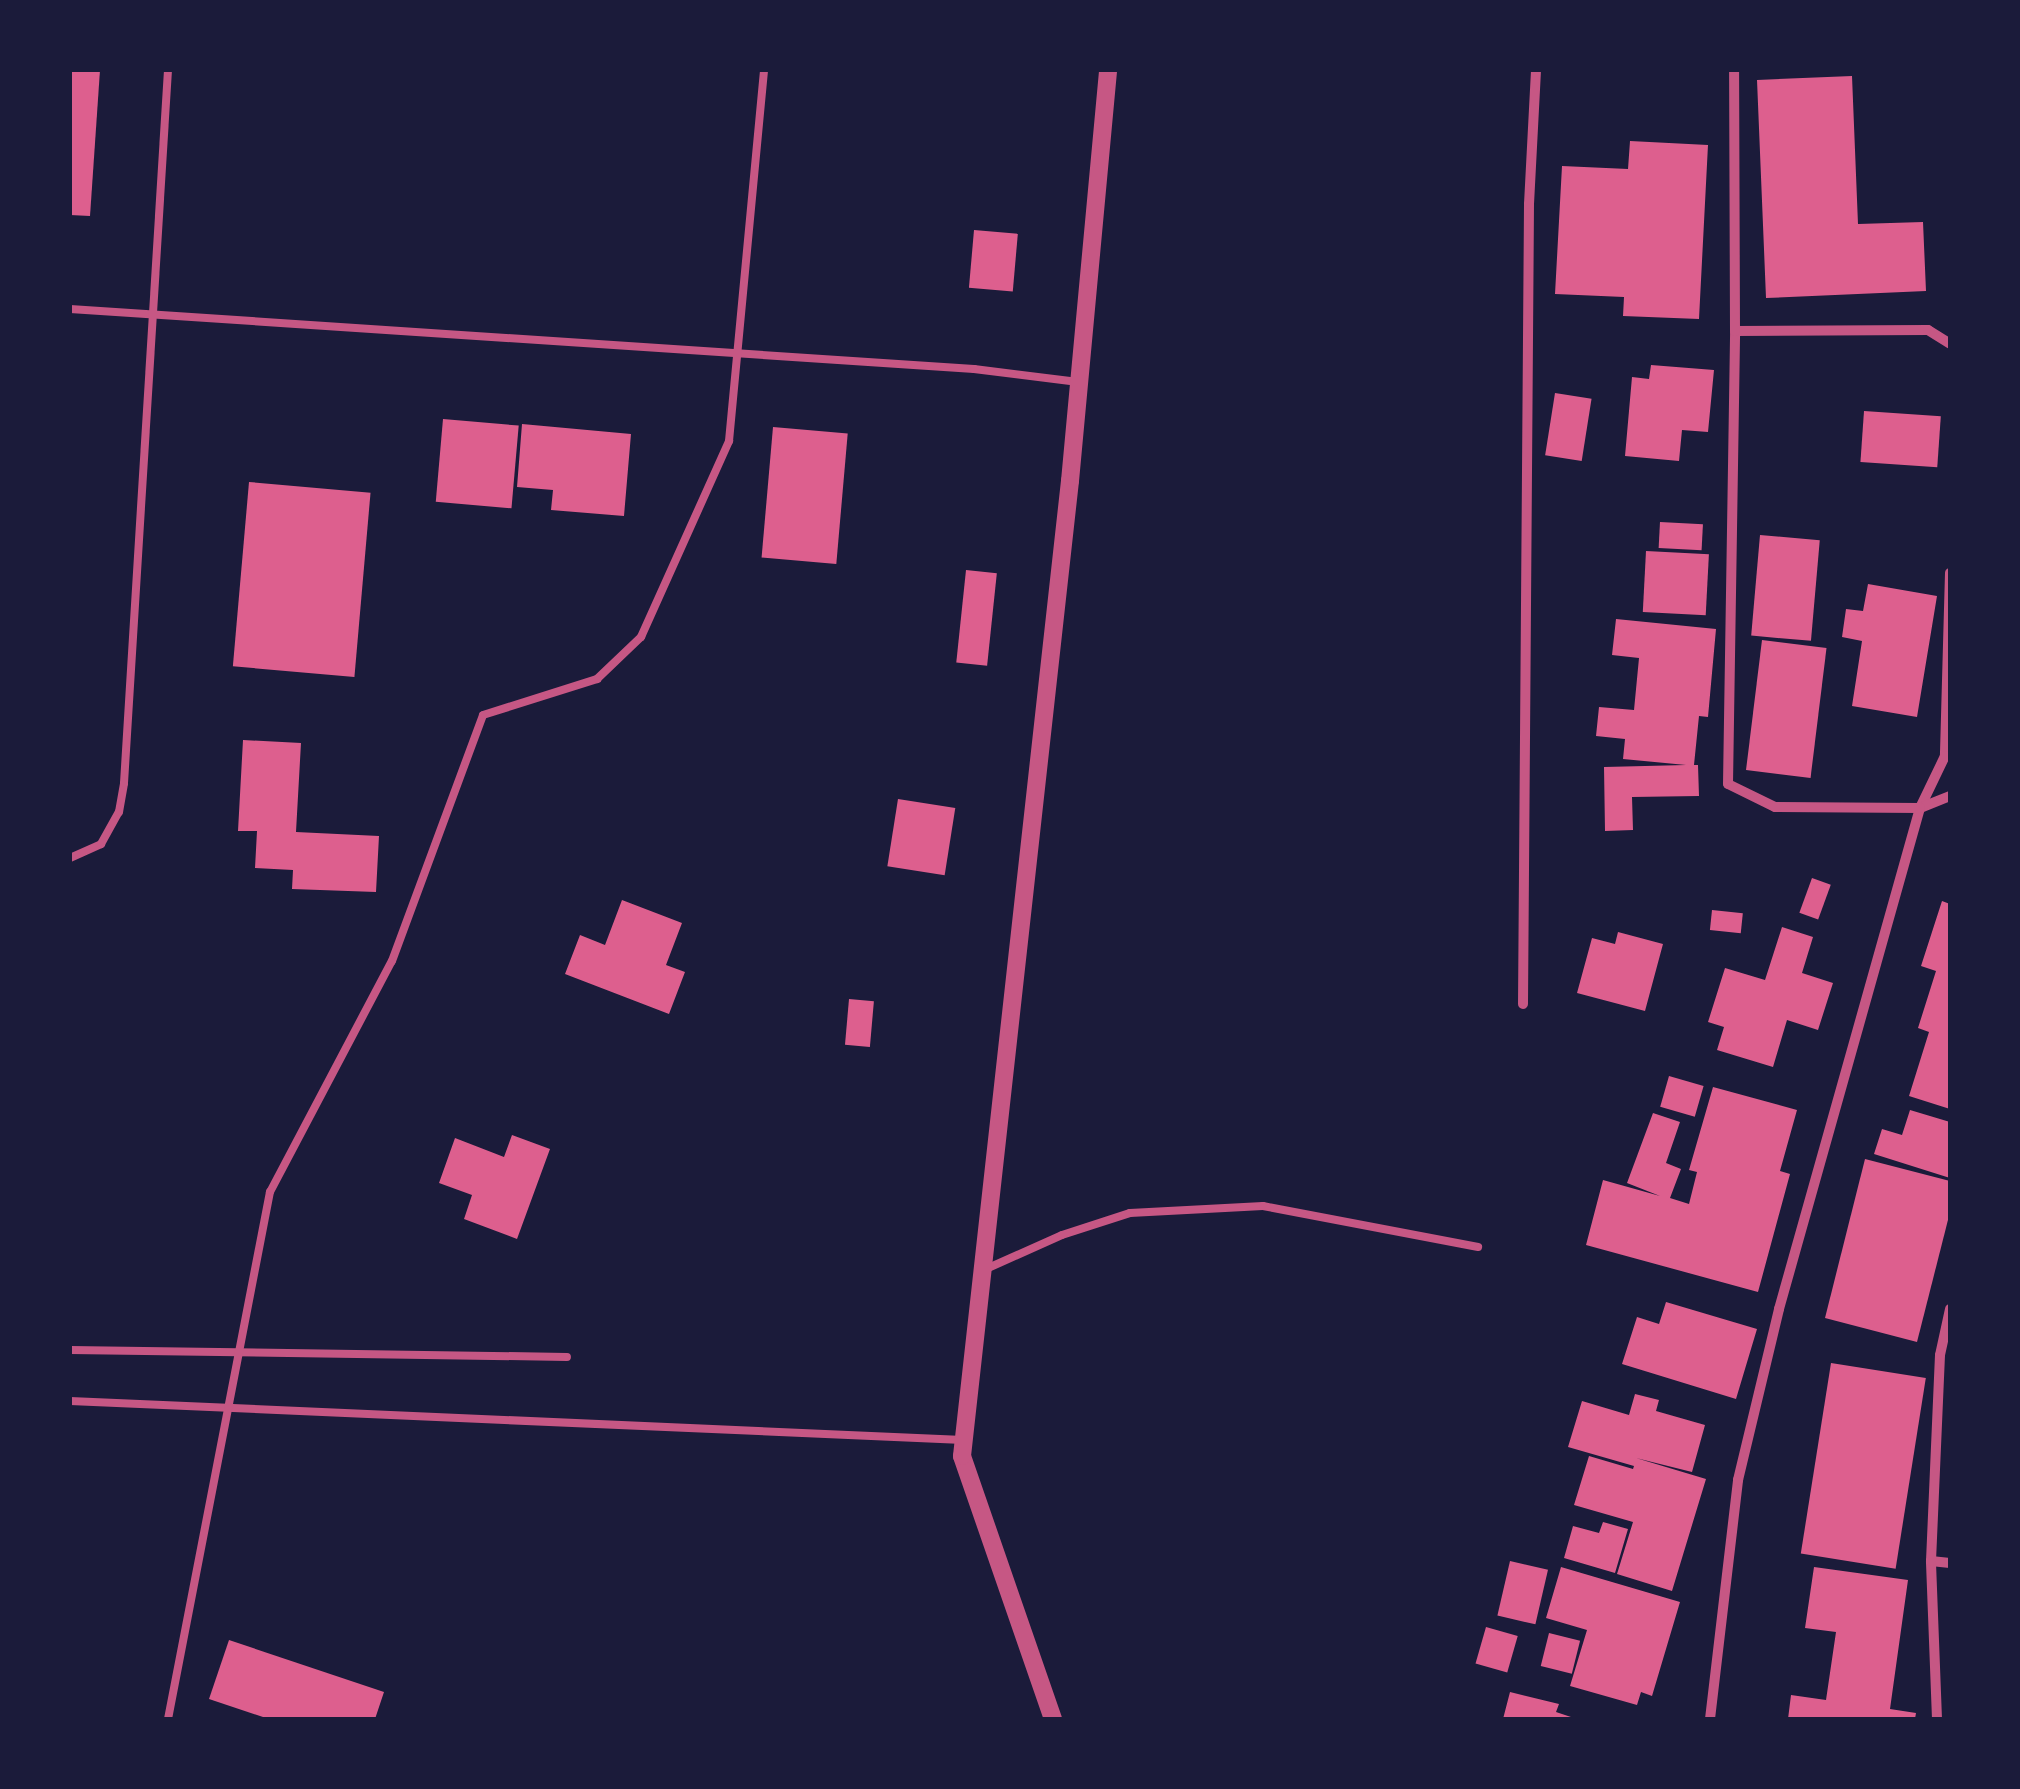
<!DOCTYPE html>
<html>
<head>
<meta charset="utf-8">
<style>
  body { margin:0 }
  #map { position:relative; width:2020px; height:1789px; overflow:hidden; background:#1b1b3a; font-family:Inter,sans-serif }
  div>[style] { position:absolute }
  .building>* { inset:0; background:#dd5f8e; transform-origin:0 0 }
  .service>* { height:8px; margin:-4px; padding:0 4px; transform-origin:4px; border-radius:4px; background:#c65784 }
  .minor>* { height:10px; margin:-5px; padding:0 5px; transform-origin:5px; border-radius:5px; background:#c65784 }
  .tertiary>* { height:18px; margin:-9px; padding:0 9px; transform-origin:9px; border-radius:9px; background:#c65784 }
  span { translate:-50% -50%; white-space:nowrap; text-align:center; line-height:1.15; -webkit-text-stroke:10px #1b1b3a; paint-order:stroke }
  .frame { position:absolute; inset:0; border:72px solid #1b1b3a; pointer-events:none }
</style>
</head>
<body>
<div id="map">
  <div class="building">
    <i style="clip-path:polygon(70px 70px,100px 70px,90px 216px,70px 215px)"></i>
    <i style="clip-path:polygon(1852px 76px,1858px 224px,1923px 222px,1926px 291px,1766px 298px,1757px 80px)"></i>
    <i style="clip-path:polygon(1630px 141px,1708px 145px,1699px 319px,1623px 316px,1624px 297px,1555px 294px,1562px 166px,1628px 169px)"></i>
    <i style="left:974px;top:230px;width:44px;height:58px;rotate:5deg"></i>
    <i style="clip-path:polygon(1651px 365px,1714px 370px,1708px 432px,1682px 430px,1679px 461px,1625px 456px,1632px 377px,1649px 379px)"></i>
    <i style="left:1555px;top:393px;width:37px;height:63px;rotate:9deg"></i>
    <i style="left:1864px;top:411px;width:77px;height:51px;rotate:4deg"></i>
    <i style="left:443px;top:419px;width:76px;height:83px;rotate:5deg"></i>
    <i style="clip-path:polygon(522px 424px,631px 434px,624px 516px,551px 510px,553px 490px,517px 487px)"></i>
    <i style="left:773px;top:427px;width:75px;height:131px;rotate:5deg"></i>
    <i style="left:249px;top:482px;width:122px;height:185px;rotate:5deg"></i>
    <i style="left:1660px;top:522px;width:43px;height:26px;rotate:3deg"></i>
    <i style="left:1760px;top:535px;width:60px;height:101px;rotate:5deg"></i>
    <i style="left:1646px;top:551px;width:63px;height:61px;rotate:3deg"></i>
    <i style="left:966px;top:570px;width:31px;height:93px;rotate:6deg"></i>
    <i style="clip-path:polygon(1868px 584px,1937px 596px,1917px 717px,1852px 706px,1862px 641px,1842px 637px,1846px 609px,1863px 611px)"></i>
    <i style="clip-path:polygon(1616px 619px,1716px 629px,1708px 717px,1699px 716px,1694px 765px,1698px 765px,1699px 796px,1632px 797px,1633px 830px,1605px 831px,1604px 767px,1686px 765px,1623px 759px,1625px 739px,1596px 736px,1599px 707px,1634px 710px,1639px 658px,1612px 655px)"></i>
    <i style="left:1762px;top:640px;width:65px;height:131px;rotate:7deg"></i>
    <i style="clip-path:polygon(243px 740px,301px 743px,296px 832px,379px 836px,376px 892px,292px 889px,293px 870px,255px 868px,257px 831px,238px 831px)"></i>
    <i style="left:898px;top:799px;width:58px;height:68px;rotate:9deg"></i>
    <i style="left:1812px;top:878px;width:20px;height:37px;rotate:20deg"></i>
    <i style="clip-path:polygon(622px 900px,682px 923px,666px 965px,685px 972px,669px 1014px,565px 974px,580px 935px,605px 945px)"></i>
    <i style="clip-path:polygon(1942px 901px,1950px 904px,1950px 1109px,1909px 1096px,1929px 1032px,1918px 1028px,1936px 971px,1921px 966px)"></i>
    <i style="left:1712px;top:910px;width:31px;height:20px;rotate:6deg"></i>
    <i style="clip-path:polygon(1782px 927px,1813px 937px,1802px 973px,1833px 983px,1818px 1030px,1787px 1020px,1773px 1067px,1717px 1050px,1724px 1027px,1708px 1022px,1725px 968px,1765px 980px)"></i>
    <i style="clip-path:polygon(1618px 932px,1663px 944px,1645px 1011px,1577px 993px,1592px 938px,1615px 944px)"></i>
    <i style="left:849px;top:999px;width:25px;height:46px;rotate:5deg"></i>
    <i style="left:1669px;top:1076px;width:36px;height:32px;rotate:16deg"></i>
    <i style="clip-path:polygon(1713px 1087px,1797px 1110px,1780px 1171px,1790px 1174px,1758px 1292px,1586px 1245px,1603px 1180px,1660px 1196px,1627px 1183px,1653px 1113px,1680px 1122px,1666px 1163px,1681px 1169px,1670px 1198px,1689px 1204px,1697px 1172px,1689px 1170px)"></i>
    <i style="clip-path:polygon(1910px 1110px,1950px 1122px,1950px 1178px,1874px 1154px,1882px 1129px,1902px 1135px)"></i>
    <i style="clip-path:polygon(512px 1135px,550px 1149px,517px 1239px,464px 1219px,472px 1195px,439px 1183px,455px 1138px,504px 1157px)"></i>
    <i style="clip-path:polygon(1865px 1159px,1950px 1181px,1950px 1212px,1917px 1342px,1825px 1318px)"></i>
    <i style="clip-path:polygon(1666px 1302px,1757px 1329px,1736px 1399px,1622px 1364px,1637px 1317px,1659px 1324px)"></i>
    <i style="left:1831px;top:1363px;width:96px;height:193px;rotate:9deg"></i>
    <i style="clip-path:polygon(1635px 1394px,1659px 1400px,1656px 1411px,1705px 1425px,1692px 1472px,1636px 1458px,1706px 1479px,1672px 1591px,1617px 1574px,1633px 1522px,1574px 1505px,1589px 1456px,1633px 1469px,1634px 1466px,1568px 1447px,1582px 1401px,1629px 1415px)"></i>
    <i style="clip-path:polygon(1603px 1522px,1628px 1529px,1615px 1573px,1564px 1558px,1573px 1526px,1599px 1533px)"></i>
    <i style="left:1510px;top:1561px;width:39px;height:56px;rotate:13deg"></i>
    <i style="clip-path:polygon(1561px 1567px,1680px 1602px,1652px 1696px,1641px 1692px,1637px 1705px,1570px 1686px,1587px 1630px,1546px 1618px)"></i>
    <i style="clip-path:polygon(1814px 1567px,1908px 1580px,1890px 1709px,1916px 1713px,1915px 1719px,1788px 1719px,1791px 1695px,1826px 1700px,1836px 1632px,1805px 1628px)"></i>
    <i style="left:1486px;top:1627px;width:33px;height:38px;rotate:16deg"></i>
    <i style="left:1549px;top:1633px;width:32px;height:34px;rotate:14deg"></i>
    <i style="clip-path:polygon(229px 1640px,384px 1692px,375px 1719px,269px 1719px,209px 1699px)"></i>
    <i style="clip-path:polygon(1510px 1692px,1559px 1704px,1556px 1712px,1577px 1719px,1503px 1719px)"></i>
  </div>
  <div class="service">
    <i style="left:70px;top:309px;width:906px;rotate:3.8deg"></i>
    <i style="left:974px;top:369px;width:105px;rotate:7.1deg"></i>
    <i style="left:70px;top:858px;width:34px;rotate:-24deg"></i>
    <i style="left:101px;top:844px;width:37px;rotate:-61deg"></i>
    <i style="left:119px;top:812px;width:29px;rotate:-80deg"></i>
    <i style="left:124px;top:783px;width:714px;rotate:-86.47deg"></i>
    <i style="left:986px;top:1269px;width:83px;rotate:-24.1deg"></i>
    <i style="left:1062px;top:1235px;width:71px;rotate:-17.9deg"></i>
    <i style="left:1130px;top:1213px;width:133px;rotate:-3deg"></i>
    <i style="left:1263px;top:1206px;width:219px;rotate:10.8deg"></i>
    <i style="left:70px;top:1350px;width:497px;rotate:0.8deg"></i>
    <i style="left:70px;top:1401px;width:894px;rotate:2.5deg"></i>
    <i style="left:168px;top:1719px;width:537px;rotate:-79.05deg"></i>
    <i style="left:270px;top:1192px;width:261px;rotate:-62.2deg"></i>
    <i style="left:392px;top:961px;width:262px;rotate:-69.7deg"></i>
    <i style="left:483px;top:715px;width:120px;rotate:-17.5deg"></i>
    <i style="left:597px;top:679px;width:61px;rotate:-43.7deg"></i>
    <i style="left:641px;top:637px;width:215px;rotate:-65.8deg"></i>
    <i style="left:729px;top:441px;width:373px;rotate:-84.6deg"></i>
  </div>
  <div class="minor">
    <i style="left:1735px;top:331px;width:193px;rotate:-0.3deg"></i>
    <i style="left:1928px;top:330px;width:26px;rotate:32deg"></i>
    <i style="left:1950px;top:573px;width:183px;rotate:91.6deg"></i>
    <i style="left:1945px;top:756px;width:58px;rotate:115.7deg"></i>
    <i style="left:1920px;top:808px;width:32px;rotate:-22deg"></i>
    <i style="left:1523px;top:1004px;width:800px;rotate:-89.57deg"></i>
    <i style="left:1529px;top:204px;width:134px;rotate:-87deg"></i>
    <i style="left:1931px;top:1561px;width:19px;rotate:6deg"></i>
    <i style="left:1710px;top:1719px;width:241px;rotate:-83.3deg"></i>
    <i style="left:1738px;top:1480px;width:176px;rotate:-76.5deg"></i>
    <i style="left:1779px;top:1309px;width:520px;rotate:-74.28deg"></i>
    <i style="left:1920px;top:808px;width:145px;rotate:-179.6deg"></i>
    <i style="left:1775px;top:807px;width:52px;rotate:-153.9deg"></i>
    <i style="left:1728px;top:784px;width:453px;rotate:-89.1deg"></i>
    <i style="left:1735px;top:331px;width:261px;rotate:-90.2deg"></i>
    <i style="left:1937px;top:1719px;width:158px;rotate:-92.2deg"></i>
    <i style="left:1931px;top:1561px;width:206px;rotate:-87.5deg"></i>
    <i style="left:1940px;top:1355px;width:47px;rotate:-77.7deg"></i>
  </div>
  <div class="tertiary">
    <i style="left:1053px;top:1719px;width:278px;rotate:-109.1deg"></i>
    <i style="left:962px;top:1456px;width:981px;rotate:-83.68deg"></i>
    <i style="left:1070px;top:481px;width:413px;rotate:-84.7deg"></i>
  </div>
  <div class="frame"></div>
</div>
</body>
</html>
